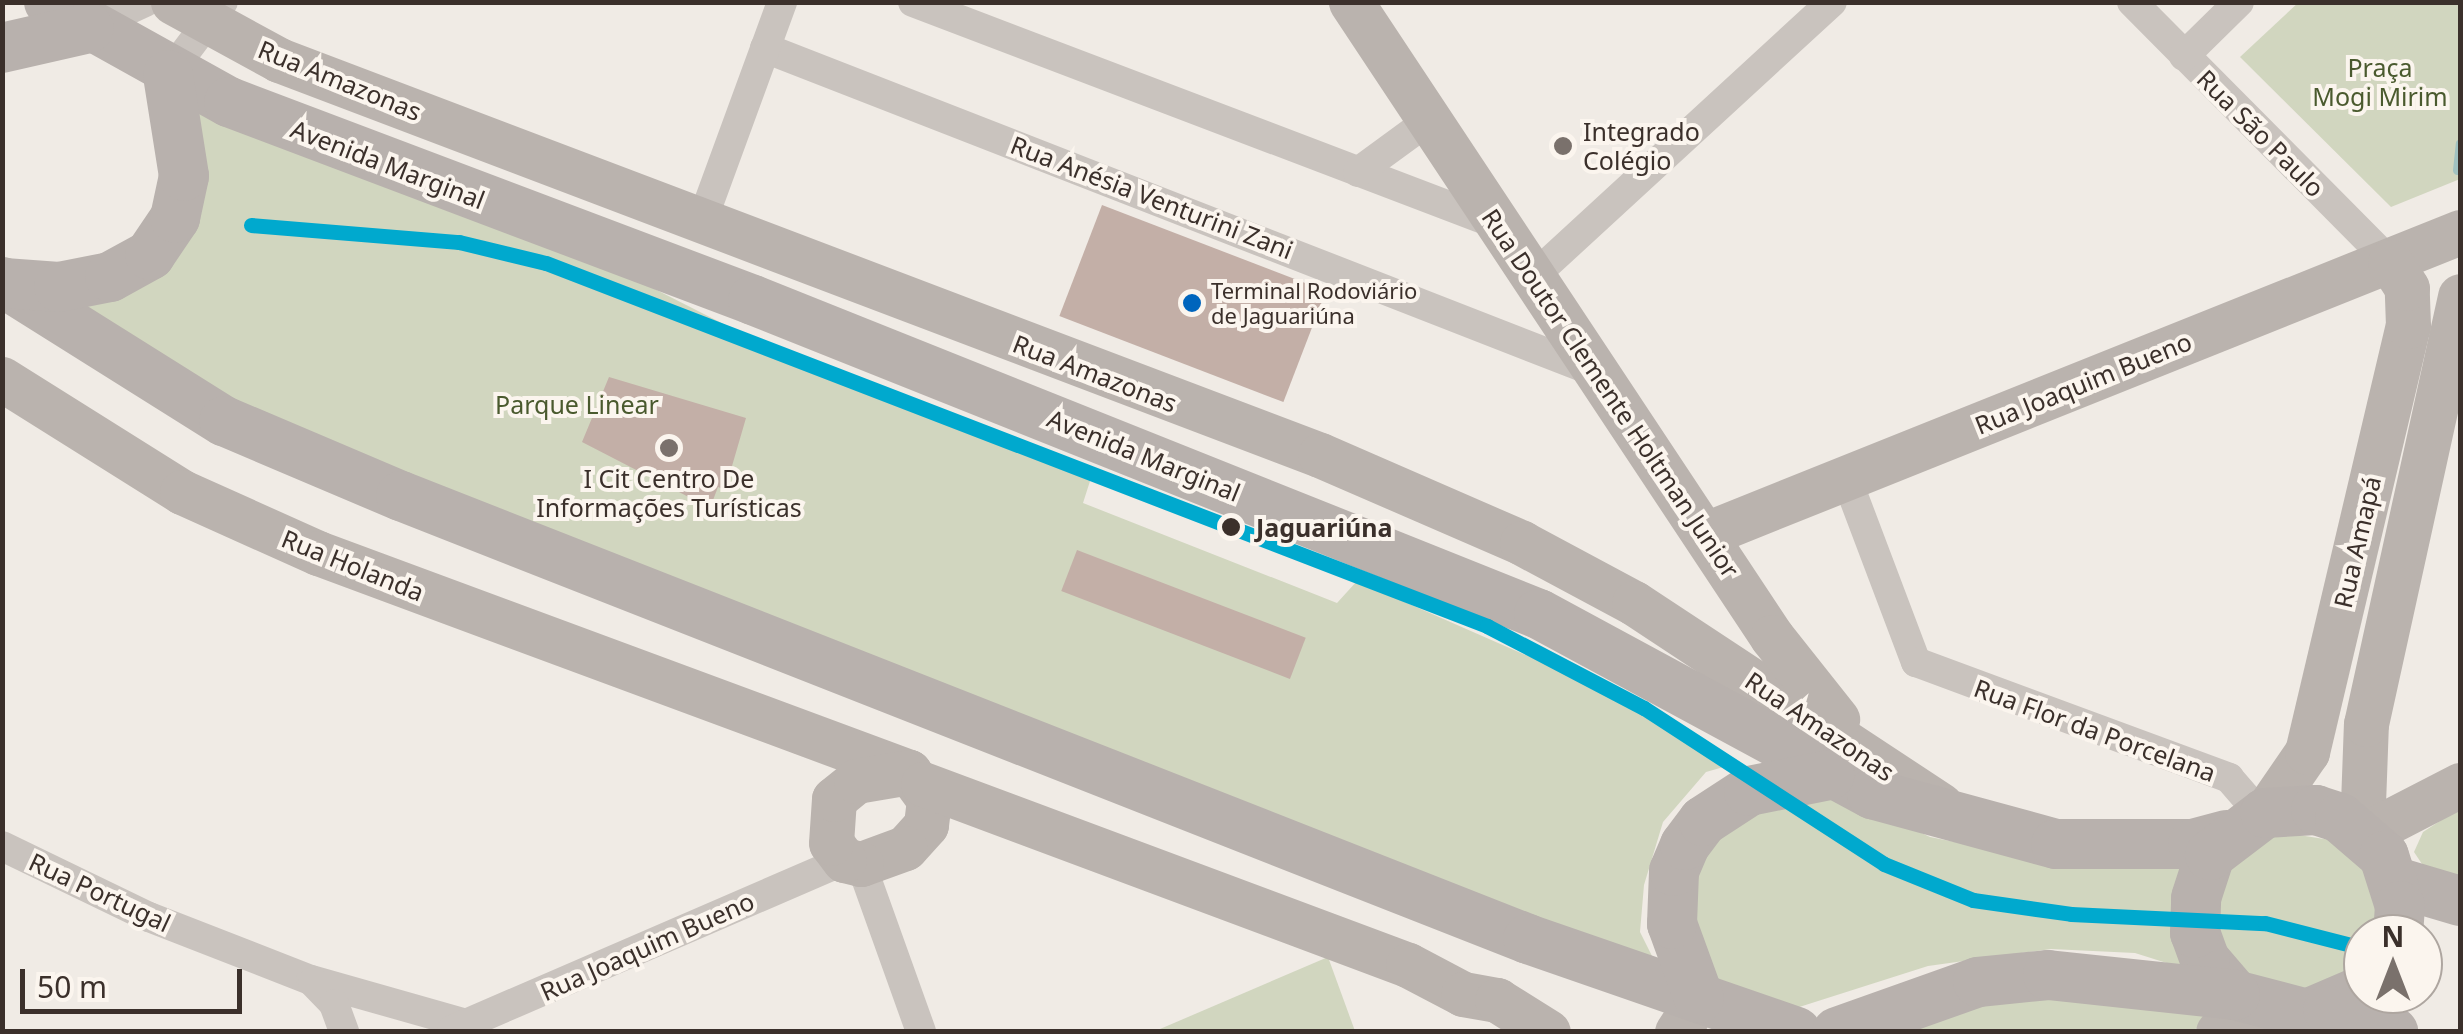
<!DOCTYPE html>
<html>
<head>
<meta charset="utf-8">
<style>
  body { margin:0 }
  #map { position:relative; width:2463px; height:1034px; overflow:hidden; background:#f0ebe5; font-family:"Noto Sans",sans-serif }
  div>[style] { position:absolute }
  .green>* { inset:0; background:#d1d6bf }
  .stream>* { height:9px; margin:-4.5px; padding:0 4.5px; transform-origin:4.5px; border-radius:4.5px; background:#a1c2c1 }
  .building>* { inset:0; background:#c3afa7; transform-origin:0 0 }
  .street>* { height:30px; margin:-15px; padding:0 15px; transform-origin:15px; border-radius:15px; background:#c9c3be }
  .secondary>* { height:45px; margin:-22.5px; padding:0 22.5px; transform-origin:22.5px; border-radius:22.5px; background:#bab3ae }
  .primary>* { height:50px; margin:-25px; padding:0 25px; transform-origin:25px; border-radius:25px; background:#b8b1ad }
  .rail>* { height:8px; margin-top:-4px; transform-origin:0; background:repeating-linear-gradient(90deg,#b1aca8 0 2.5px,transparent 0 10.5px) }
  .rail-1>* { height:15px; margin:-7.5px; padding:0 7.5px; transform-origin:7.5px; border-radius:7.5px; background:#00a9ce }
  .dots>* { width:28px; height:28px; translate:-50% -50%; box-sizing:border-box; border:5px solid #fbf5ee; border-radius:50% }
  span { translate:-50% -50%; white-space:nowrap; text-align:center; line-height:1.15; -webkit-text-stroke:8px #fbf5ee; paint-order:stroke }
  .bus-label { font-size:22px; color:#3b302b }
  .left { translate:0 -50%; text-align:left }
  .park-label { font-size:25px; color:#4a5a2e }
  .street-label { font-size:25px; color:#3b302b }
  .poi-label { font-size:25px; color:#3b302b }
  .stop-label { font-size:25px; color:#3b302b; font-weight:700 }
  .frame { position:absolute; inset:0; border:5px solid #3b302b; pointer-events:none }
  .north { position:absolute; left:2343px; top:914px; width:100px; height:100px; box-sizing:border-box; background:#fbf5ee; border:2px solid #aea6a0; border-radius:50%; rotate:0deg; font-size:28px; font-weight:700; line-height:40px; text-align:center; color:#3b302b }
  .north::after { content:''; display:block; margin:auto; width:35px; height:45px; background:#7a716c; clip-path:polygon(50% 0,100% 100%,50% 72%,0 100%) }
  .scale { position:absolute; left:20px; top:969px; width:222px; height:45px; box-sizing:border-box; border:5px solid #3b302b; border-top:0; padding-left:12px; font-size:30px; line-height:35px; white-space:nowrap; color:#3b302b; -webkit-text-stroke:8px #fbf5ee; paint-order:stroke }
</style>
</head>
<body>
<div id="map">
  <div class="green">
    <i style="clip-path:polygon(2299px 2px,2460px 3px,2460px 179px,2391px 207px,2240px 57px)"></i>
    <i style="clip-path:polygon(174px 91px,633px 278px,816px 371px,1091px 478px,1083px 503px,1337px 603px,1357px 581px,1587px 682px,1727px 766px,1706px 772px,1663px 822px,1644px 885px,1640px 932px,1660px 972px,233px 409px,68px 295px,155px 256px)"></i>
    <i style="clip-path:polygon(1797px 789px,1861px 804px,1930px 837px,2020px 855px,2182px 865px,2192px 971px,2135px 953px,2051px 949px,1928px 966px,1793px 1009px,1723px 987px,1697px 947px,1694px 868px,1714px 829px)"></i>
    <i style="clip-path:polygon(2460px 808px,2460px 878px,2424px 867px,2414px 852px,2423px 832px)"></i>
    <i style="clip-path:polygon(2279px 832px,2337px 841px,2374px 877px,2380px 934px,2363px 934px,2363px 967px,2300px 1001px,2225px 961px,2213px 905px,2229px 864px)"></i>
    <i style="clip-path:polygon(1328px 957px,1355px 1031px,1153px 1032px)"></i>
    <i style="clip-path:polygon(2048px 996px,2221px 1017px,2189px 1032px,1895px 1032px,1979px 1002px)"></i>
  </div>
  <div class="stream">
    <i style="left:2457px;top:170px;width:27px;rotate:-84deg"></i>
  </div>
  <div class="building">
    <i style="left:1102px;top:205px;width:240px;height:119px;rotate:21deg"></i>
    <i style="clip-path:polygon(609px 377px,746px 418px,725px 490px,718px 487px,710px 508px,582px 442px)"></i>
    <i style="left:1077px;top:550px;width:245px;height:44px;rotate:21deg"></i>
  </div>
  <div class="street">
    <i style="left:913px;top:2px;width:627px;rotate:20.83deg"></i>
    <i style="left:2132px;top:2px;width:366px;rotate:45.2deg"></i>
    <i style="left:89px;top:28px;width:62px;rotate:-24.9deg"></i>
    <i style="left:765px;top:48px;width:889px;rotate:21.31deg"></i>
    <i style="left:2184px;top:56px;width:77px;rotate:-44.5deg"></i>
    <i style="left:168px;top:75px;width:91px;rotate:-53deg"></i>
    <i style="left:1358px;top:172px;width:88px;rotate:-36.2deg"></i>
    <i style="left:702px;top:221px;width:233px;rotate:-69.9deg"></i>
    <i style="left:1536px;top:274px;width:402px;rotate:-42.6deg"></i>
    <i style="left:1846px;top:477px;width:198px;rotate:69.3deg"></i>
    <i style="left:1916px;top:662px;width:334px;rotate:20.3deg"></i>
    <i style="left:2229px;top:778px;width:49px;rotate:49.1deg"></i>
    <i style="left:2px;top:846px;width:163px;rotate:25.8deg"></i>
    <i style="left:149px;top:917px;width:174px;rotate:21.3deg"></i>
    <i style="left:311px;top:980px;width:162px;rotate:15.8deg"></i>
    <i style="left:861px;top:864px;width:178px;rotate:70.3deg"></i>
    <i style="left:313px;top:982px;width:30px;rotate:46deg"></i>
    <i style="left:334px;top:1004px;width:30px;rotate:70deg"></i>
    <i style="left:452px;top:1030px;width:427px;rotate:-23.4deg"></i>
  </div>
  <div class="secondary">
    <i style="left:173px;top:2px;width:121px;rotate:28.7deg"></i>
    <i style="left:279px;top:60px;width:1113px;rotate:20.78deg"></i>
    <i style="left:1320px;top:455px;width:220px;rotate:23.5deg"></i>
    <i style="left:1522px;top:543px;width:127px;rotate:28.2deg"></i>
    <i style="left:1634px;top:603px;width:367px;rotate:33.4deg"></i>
    <i style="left:1351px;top:2px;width:762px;rotate:56.46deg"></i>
    <i style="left:1772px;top:637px;width:105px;rotate:51.6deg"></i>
    <i style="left:2px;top:379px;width:213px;rotate:32.1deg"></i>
    <i style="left:182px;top:492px;width:149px;rotate:24.2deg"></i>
    <i style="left:318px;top:553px;width:630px;rotate:20.33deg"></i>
    <i style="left:909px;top:772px;width:34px;rotate:54deg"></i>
    <i style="left:929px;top:800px;width:25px;rotate:97deg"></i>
    <i style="left:926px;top:825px;width:31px;rotate:132deg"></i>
    <i style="left:905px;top:848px;width:47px;rotate:160deg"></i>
    <i style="left:861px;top:864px;width:17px;rotate:-167deg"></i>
    <i style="left:844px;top:860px;width:21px;rotate:-127deg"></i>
    <i style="left:831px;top:843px;width:44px;rotate:-86.1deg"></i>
    <i style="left:834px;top:799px;width:28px;rotate:-39deg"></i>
    <i style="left:856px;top:781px;width:54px;rotate:-9.6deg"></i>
    <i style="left:1706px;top:534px;width:812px;rotate:-21.83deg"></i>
    <i style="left:923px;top:784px;width:518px;rotate:20.47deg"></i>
    <i style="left:1408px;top:965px;width:62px;rotate:27.8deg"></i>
    <i style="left:1463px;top:994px;width:35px;rotate:10deg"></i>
    <i style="left:1497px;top:1000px;width:60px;rotate:32.1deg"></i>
    <i style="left:2265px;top:813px;width:74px;rotate:-55.5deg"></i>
    <i style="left:2307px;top:752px;width:438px;rotate:-76.7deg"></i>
    <i style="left:2408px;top:326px;width:38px;rotate:-92deg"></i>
    <i style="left:2407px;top:288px;width:31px;rotate:-123deg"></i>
    <i style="left:2362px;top:831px;width:107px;rotate:-87.9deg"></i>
    <i style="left:2366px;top:724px;width:438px;rotate:-77.6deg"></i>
    <i style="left:2365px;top:834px;width:107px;rotate:-27.3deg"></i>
    <i style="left:1677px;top:1032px;width:40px;rotate:-57.1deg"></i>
    <i style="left:2218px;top:1032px;width:70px;rotate:-14.8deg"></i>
  </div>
  <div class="primary">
    <i style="left:49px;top:2px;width:206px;rotate:29.1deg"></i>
    <i style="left:229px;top:102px;width:560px;rotate:20.7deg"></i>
    <i style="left:753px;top:300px;width:846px;rotate:21.78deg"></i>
    <i style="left:1539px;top:614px;width:379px;rotate:28.4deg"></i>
    <i style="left:1872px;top:794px;width:191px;rotate:15.2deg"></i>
    <i style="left:2056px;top:844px;width:137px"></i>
    <i style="left:2193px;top:844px;width:35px;rotate:-15deg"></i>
    <i style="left:2px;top:48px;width:89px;rotate:-12.9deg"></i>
    <i style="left:2px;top:282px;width:262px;rotate:32.1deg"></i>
    <i style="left:224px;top:421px;width:192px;rotate:23deg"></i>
    <i style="left:401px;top:496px;width:1211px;rotate:21.46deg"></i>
    <i style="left:1528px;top:939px;width:284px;rotate:19.1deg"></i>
    <i style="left:4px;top:283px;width:55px;rotate:4.2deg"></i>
    <i style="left:59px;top:287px;width:52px;rotate:-11.1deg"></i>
    <i style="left:110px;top:277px;width:46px;rotate:-28.8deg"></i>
    <i style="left:150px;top:255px;width:45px;rotate:-56deg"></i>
    <i style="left:175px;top:218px;width:43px;rotate:-77.9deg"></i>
    <i style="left:184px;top:176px;width:102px;rotate:-99deg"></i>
    <i style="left:2396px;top:882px;width:67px;rotate:16.5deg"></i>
    <i style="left:2363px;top:990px;width:61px;rotate:156.8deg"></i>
    <i style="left:2307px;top:1014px;width:74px;rotate:-165.2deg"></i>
    <i style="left:2235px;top:995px;width:46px;rotate:-130.6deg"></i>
    <i style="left:2205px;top:960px;width:29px;rotate:-110deg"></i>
    <i style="left:2195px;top:933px;width:35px;rotate:-88deg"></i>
    <i style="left:2196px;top:898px;width:45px;rotate:-72deg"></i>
    <i style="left:2210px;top:855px;width:69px;rotate:-37.4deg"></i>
    <i style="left:2265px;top:813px;width:51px;rotate:-3.4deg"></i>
    <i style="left:2316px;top:810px;width:25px;rotate:18deg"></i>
    <i style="left:2340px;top:818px;width:58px;rotate:40.8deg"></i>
    <i style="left:2384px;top:856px;width:52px;rotate:72.3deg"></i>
    <i style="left:2400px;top:906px;width:28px;rotate:94deg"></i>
    <i style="left:1699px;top:998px;width:79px;rotate:-110deg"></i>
    <i style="left:1672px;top:924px;width:53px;rotate:-87.8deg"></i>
    <i style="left:1674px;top:871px;width:28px;rotate:-67deg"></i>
    <i style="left:1685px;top:845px;width:30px;rotate:-53deg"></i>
    <i style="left:1703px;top:821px;width:55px;rotate:-33.1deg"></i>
    <i style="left:1749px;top:791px;width:82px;rotate:-11.3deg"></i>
    <i style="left:2328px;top:1010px;width:69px;rotate:18.7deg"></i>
    <i style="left:1837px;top:1032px;width:150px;rotate:-19.5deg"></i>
    <i style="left:1978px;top:982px;width:70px;rotate:-5.7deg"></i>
    <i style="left:2048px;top:975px;width:188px;rotate:6.1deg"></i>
  </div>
  <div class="rail">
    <i style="left:251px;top:225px;width:209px;rotate:4.7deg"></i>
    <i style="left:459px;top:242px;width:89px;rotate:13.6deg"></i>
    <i style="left:546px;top:263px;width:734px;rotate:21.08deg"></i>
  </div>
  <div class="rail-1">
    <i style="left:251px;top:225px;width:209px;rotate:4.7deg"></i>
    <i style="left:459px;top:242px;width:89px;rotate:13.6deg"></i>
    <i style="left:546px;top:263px;width:1009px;rotate:21.09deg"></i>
    <i style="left:1487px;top:626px;width:177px;rotate:27.6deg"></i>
    <i style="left:1644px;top:708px;width:286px;rotate:33deg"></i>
    <i style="left:1884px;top:864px;width:96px;rotate:22deg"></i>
    <i style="left:1973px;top:900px;width:99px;rotate:8.1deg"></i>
    <i style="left:2071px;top:914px;width:194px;rotate:2.7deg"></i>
    <i style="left:2265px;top:923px;width:101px;rotate:14.3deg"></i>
  </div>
  <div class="dots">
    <i style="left:1563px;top:146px;background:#7a716c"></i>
    <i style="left:1192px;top:303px;background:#0065bd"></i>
    <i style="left:669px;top:448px;background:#7a716c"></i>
    <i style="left:1231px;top:527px;background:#3b302b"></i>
  </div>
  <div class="bus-label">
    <span class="left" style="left:1211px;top:303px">Terminal Rodoviário<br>de Jaguariúna</span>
  </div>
  <div class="park-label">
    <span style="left:2380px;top:82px">Praça<br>Mogi Mirim</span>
    <span style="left:577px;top:404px">Parque Linear</span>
  </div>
  <div class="street-label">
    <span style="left:340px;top:80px;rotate:22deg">Rua Amazonas</span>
    <span style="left:2261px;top:133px;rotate:45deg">Rua São Paulo</span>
    <span style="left:388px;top:164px;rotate:21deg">Avenida Marginal</span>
    <span style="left:1152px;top:197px;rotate:21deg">Rua Anésia Venturini Zani</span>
    <span style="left:1095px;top:373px;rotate:21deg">Rua Amazonas</span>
    <span style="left:2083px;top:383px;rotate:-22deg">Rua Joaquim Bueno</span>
    <span style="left:1611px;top:393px;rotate:56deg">Rua Doutor Clemente Holtman Junior</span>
    <span style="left:1144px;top:455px;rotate:22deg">Avenida Marginal</span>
    <span style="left:2357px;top:542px;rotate:-77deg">Rua Amapá</span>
    <span style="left:353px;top:565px;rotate:22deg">Rua Holanda</span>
    <span style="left:1820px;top:726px;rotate:34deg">Rua Amazonas</span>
    <span style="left:2095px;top:730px;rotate:20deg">Rua Flor da Porcelana</span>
    <span style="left:100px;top:892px;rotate:25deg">Rua Portugal</span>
    <span style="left:647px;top:946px;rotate:-24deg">Rua Joaquim Bueno</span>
  </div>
  <div class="poi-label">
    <span class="left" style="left:1583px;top:146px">Integrado<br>Colégio</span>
    <span style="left:669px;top:493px">I Cit Centro De<br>Informações Turísticas</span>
  </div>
  <div class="stop-label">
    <span class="left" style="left:1256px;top:527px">Jaguariúna</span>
  </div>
  <div class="frame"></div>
  <div class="north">N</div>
  <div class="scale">50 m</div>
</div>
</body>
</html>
